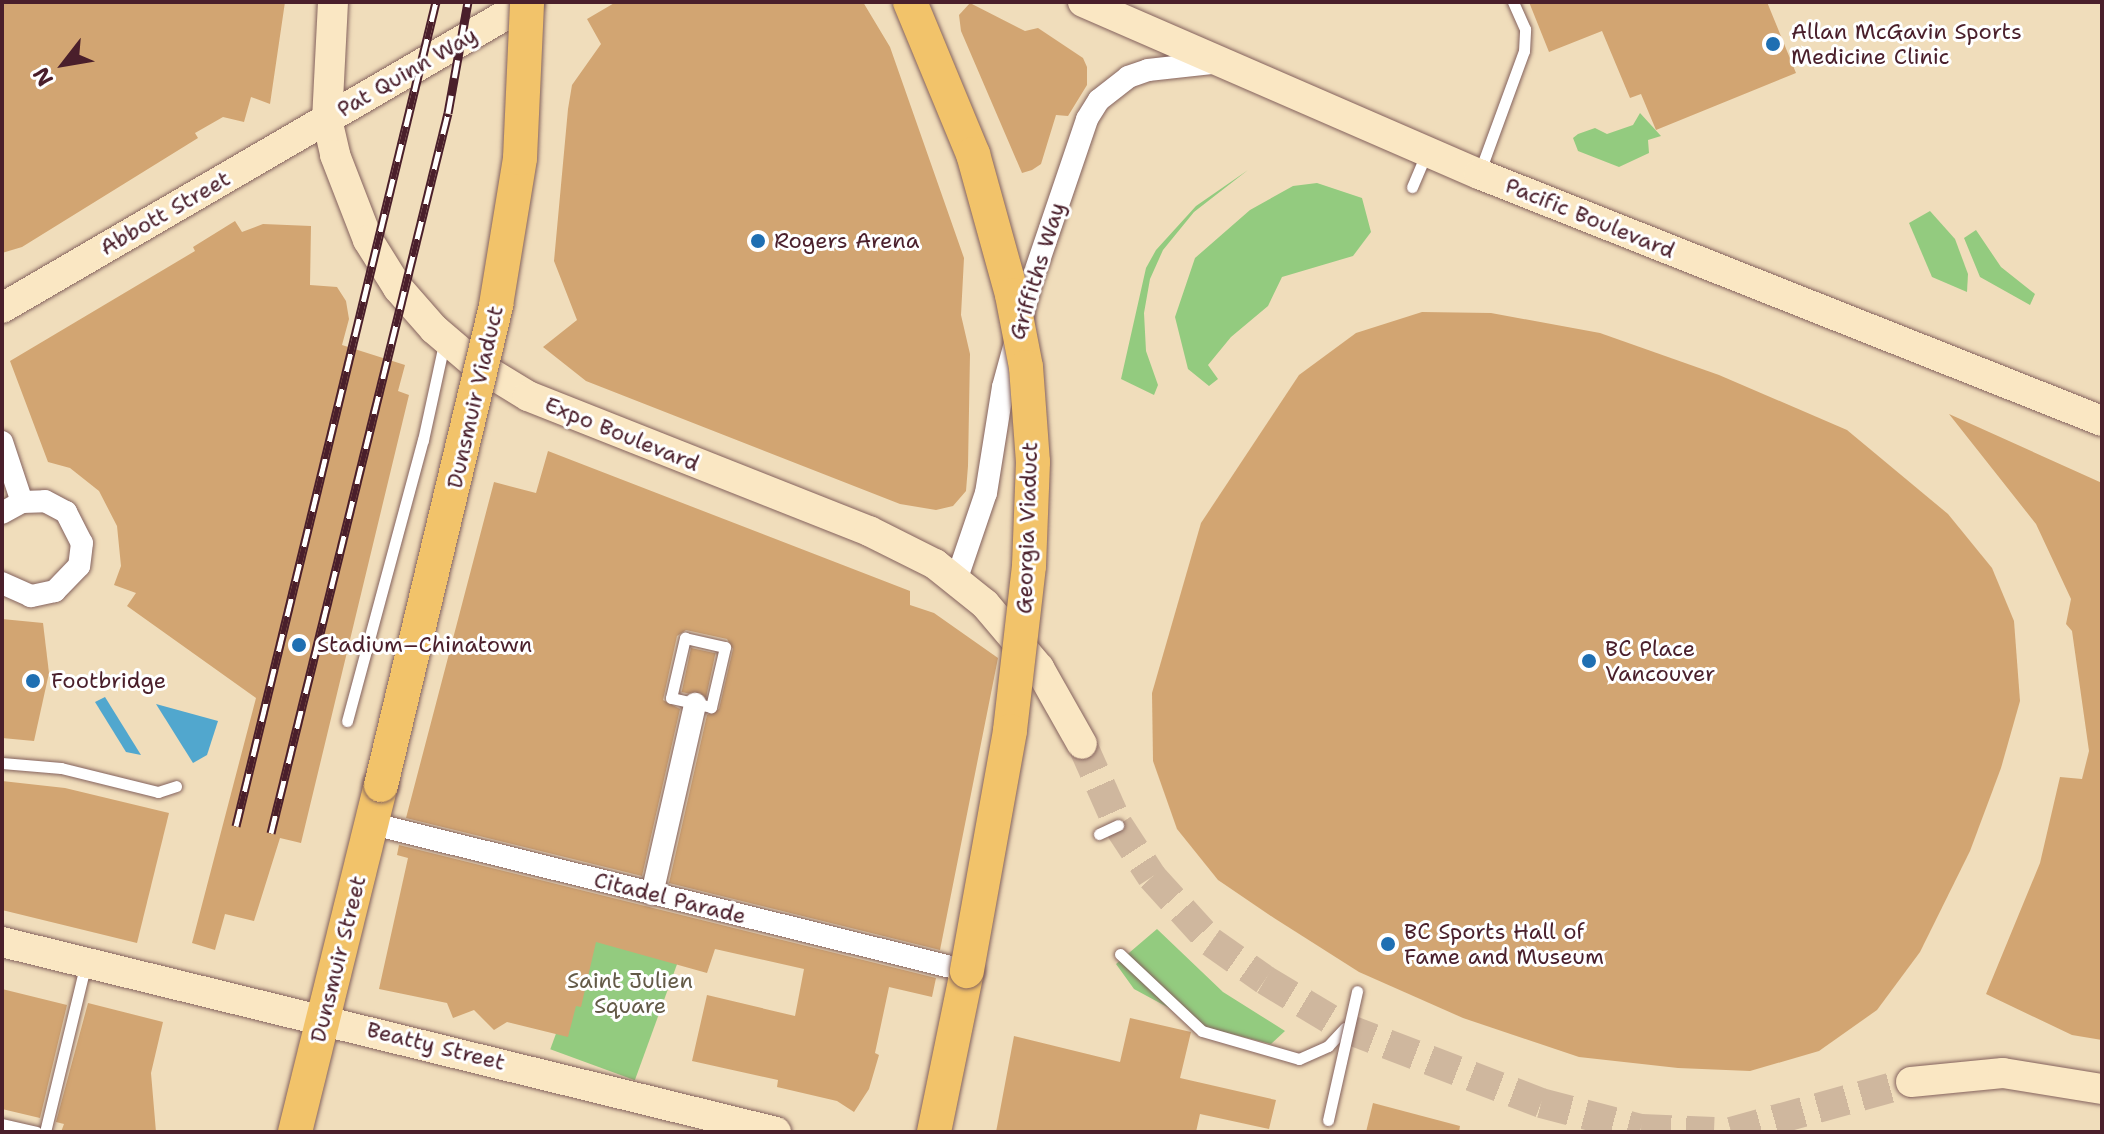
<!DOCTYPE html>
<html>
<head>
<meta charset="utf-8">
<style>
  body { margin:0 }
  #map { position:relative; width:2104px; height:1134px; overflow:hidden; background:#f0ddbb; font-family:"Shantell Sans",sans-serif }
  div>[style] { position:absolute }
  .green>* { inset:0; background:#93cb7f; transform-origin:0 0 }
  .water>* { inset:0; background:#51a7ce }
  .building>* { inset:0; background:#d2a572; transform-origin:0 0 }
  .secondary-tunnel>* { height:30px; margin-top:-15px; transform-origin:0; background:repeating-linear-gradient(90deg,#cfb79e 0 30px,transparent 0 45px) }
  .roads { filter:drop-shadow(0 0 2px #84625d) drop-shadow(0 0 2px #84625d) }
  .lane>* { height:11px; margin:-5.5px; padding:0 5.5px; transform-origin:5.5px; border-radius:5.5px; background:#fff }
  .street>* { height:22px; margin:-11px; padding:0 11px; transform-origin:11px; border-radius:11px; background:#fff }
  .secondary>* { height:30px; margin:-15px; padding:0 15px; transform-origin:15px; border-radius:15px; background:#fae7c3 }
  .primary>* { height:34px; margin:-17px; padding:0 17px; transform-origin:17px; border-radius:17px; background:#f2c36a }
  .rail>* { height:9px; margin-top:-4.5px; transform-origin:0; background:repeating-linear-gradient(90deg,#fff 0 18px,#4a1f2b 0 36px); box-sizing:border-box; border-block:2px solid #4a1f2b }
  .bridges { filter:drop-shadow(0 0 2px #84625d) drop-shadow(0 0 2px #84625d) }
  .lane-bridge>* { height:11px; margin:-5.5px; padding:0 5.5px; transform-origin:5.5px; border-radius:5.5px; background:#fff }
  .primary-bridge>* { height:34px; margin:-17px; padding:0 17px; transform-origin:17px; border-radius:17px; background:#f2c36a }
  .dots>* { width:22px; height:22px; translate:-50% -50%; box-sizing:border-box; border:4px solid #fff; border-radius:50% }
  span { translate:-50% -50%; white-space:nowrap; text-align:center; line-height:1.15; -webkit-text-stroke:6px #fff; paint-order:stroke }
  .poi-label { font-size:22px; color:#4a1f2b }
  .left { translate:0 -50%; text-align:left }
  .street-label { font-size:22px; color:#4a1f2b }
  .park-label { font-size:22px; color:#645b48 }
  .frame { position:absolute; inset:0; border:4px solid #4a1f2b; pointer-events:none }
  .north { position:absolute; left:24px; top:24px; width:80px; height:80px; -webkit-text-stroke:6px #fff; paint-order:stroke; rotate:239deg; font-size:22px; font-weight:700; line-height:32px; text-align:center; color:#4a1f2b }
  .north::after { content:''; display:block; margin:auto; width:28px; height:36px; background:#4a1f2b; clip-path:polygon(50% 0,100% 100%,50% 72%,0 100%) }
</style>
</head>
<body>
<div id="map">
  <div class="green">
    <i style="clip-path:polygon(1640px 113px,1661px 136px,1648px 140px,1649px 153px,1619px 167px,1578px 151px,1573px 138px,1578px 134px,1595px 128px,1607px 134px,1633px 125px)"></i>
    <i style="clip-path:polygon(1248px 170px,1194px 212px,1163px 250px,1150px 279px,1144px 313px,1146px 351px,1158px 385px,1154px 395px,1121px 379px,1146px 268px,1156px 250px,1196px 206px)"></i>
    <i style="clip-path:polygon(1317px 183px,1362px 198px,1371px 232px,1353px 256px,1282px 277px,1268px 306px,1231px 337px,1208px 365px,1218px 379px,1209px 386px,1188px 369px,1175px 317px,1195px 258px,1250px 210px,1293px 186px)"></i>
    <i style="clip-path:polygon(1930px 211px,1955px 239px,1968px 274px,1967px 292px,1932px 277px,1909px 223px)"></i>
    <i style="clip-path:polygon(1976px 230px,2001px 267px,2035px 294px,2030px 305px,1980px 277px,1964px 238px)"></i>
    <i style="left:605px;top:899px;width:90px;height:160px;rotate:20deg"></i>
    <i style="clip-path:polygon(1157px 929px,1223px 992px,1285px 1031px,1271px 1044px,1204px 1027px,1134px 989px,1116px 964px)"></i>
  </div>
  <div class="water">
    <i style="clip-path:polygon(105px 697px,141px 755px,126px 752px,95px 702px)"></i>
    <i style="clip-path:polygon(156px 704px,218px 721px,207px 755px,193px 763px)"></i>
  </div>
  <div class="building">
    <i style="clip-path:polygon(2px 2px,285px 2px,270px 104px,251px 97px,244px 122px,223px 117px,195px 133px,198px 138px,22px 247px,2px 253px)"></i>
    <i style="clip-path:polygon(616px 2px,863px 2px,890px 47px,964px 258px,961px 315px,970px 354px,968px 466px,966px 491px,953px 506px,936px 510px,900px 504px,586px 381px,543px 347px,577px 320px,554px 261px,568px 109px,572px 85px,601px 44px,587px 19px)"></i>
    <i style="clip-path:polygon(1529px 2px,1767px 2px,1796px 73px,1656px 130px,1641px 94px,1630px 98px,1602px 31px,1549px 52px)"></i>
    <i style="clip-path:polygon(970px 3px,1025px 31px,1038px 28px,1083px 58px,1087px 67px,1087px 85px,1068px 116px,1056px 115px,1041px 164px,1032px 170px,1022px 173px,961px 31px,959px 15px)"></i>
    <i style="clip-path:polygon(235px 221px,242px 232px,263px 224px,311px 226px,310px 285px,337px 287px,346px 301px,349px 319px,342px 345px,405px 365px,398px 391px,409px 395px,301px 843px,280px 838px,254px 921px,225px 914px,215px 950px,192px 943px,256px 698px,127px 606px,136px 593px,114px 585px,121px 566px,117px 526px,99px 491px,70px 468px,48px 462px,10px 361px,195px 251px,193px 247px)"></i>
    <i style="clip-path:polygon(1422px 312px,1491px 313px,1600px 333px,1719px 375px,1847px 430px,1948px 514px,1992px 568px,2014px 621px,2020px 701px,2001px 768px,1970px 851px,1920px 952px,1877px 1010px,1819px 1051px,1750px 1071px,1678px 1068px,1579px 1057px,1463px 1018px,1359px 972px,1274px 918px,1218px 880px,1177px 829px,1153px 761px,1152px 693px,1201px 523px,1299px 375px,1356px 333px)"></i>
    <i style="clip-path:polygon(1949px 414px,2102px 483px,2102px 1040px,2072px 1035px,1986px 994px,2040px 863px,2060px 777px,2082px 779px,2089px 751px,2072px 631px,2066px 624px,2071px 599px,2036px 524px)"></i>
    <i style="clip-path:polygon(548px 451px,910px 591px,910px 605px,934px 613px,998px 658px,940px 950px,669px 883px,707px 715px,719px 709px,733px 649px,727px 639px,686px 630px,677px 636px,663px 700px,680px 709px,642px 876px,406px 818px,494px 482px,536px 493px)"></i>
    <i style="clip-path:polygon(2px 619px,43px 623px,49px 673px,34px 741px,2px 738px)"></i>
    <i style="left:691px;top:648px;width:25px;height:45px;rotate:12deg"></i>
    <i style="clip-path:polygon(2px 781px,65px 788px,169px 813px,137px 943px,2px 910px)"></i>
    <i style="clip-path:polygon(399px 845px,936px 978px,932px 997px,889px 987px,875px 1053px,879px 1055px,869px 1089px,854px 1112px,837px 1101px,777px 1087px,778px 1080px,692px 1061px,707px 995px,795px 1016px,804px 969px,715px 949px,707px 973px,596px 942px,581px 1007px,576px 1006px,568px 1037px,507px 1022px,494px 1030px,474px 1010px,453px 1018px,447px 1003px,379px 989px,408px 858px,397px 855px)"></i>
    <i style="clip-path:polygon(2px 989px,67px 1005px,40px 1118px,2px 1109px)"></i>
    <i style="clip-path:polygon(88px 1003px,163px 1022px,151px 1073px,156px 1132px,61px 1132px,64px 1124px,56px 1122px)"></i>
    <i style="clip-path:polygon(1130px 1018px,1191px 1032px,1180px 1078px,1276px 1100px,1269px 1129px,1200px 1114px,1196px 1132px,996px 1132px,1014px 1036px,1120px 1062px)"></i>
    <i style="clip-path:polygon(1373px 1103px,1460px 1126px,1459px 1132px,1366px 1132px)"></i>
  </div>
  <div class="secondary-tunnel">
    <i style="left:1082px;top:744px;width:89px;rotate:66deg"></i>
    <i style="left:1118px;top:825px;width:62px;rotate:56.8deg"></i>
    <i style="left:1152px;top:877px;width:88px;rotate:47.8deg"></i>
    <i style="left:1211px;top:942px;width:66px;rotate:35.1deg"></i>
    <i style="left:1265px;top:980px;width:93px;rotate:31deg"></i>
    <i style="left:1345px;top:1028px;width:210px;rotate:20.9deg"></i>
    <i style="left:1541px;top:1103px;width:103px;rotate:14.6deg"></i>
    <i style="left:1641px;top:1129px;width:73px;rotate:2.4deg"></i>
    <i style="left:1731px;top:1132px;width:187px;rotate:-15.5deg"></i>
  </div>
  <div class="roads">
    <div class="lane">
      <i style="left:1480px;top:171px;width:128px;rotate:-69.9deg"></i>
      <i style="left:1524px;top:51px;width:22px;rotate:-87deg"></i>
      <i style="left:1525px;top:29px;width:30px;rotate:-114deg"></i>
      <i style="left:1412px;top:187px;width:38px;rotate:-67deg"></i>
      <i style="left:685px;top:638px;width:41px;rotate:12.7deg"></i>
      <i style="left:725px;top:647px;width:62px;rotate:103.1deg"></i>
      <i style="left:711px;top:707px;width:41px;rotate:-167.3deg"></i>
      <i style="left:671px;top:698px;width:62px;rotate:-76.9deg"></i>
      <i style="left:347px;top:721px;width:291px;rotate:-74.9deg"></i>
      <i style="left:423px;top:440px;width:98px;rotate:-77.7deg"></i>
      <i style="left:2px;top:763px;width:59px;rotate:4.8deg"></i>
      <i style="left:61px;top:768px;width:100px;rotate:13.9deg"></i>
      <i style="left:158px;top:792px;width:19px;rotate:-18deg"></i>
      <i style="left:1099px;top:834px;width:21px;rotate:-25deg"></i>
      <i style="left:1120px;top:954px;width:112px;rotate:43.2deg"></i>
      <i style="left:1202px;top:1031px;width:101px;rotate:16.1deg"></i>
      <i style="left:1299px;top:1059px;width:32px;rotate:-24deg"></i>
      <i style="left:1328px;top:1046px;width:25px;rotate:-47deg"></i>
      <i style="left:2px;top:1124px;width:35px;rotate:13deg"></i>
      <i style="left:45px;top:1132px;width:174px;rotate:-76.4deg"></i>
    </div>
    <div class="street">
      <i style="left:2px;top:442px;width:63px;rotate:71.6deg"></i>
      <i style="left:2px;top:513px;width:23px;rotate:-29deg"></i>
      <i style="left:22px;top:502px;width:23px;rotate:-2deg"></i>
      <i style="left:45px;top:501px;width:24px;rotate:28deg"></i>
      <i style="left:66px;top:512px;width:35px;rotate:63deg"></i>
      <i style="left:82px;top:543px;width:23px;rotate:97deg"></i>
      <i style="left:79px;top:566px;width:35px;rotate:134deg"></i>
      <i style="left:55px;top:591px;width:25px;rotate:168deg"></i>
      <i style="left:31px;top:596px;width:32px;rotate:-156deg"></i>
      <i style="left:957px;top:578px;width:90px;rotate:-71.2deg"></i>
      <i style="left:986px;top:493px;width:107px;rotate:-80.9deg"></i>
      <i style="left:1003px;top:387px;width:110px;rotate:-74.7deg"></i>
      <i style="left:1032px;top:281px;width:171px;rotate:-71.2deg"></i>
      <i style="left:1087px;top:119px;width:22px;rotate:-58deg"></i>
      <i style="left:1099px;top:100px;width:37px;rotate:-38deg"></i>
      <i style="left:1128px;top:77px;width:21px;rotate:-19deg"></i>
      <i style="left:1148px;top:70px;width:73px;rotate:-6.3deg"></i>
      <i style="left:373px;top:824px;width:612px;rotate:13.9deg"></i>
      <i style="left:652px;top:894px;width:195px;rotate:-77.2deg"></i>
    </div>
    <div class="secondary">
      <i style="left:333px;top:2px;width:117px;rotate:92.9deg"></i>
      <i style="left:327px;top:119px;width:37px;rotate:77deg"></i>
      <i style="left:335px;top:155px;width:91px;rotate:68.8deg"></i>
      <i style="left:368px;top:240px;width:57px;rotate:58deg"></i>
      <i style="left:398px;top:288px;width:55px;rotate:48.7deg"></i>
      <i style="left:434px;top:329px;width:52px;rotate:40.4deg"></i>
      <i style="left:474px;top:363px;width:63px;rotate:31.4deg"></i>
      <i style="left:528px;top:396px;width:367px;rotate:21.6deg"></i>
      <i style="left:869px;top:531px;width:74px;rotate:26.6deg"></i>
      <i style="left:935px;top:564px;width:64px;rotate:38.7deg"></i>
      <i style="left:985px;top:604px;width:84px;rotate:49.8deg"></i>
      <i style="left:1039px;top:668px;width:87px;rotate:60.5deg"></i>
      <i style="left:1083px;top:2px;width:432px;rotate:23.5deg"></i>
      <i style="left:1479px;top:174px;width:670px;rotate:21.63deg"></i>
      <i style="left:2px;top:308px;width:609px;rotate:-30.19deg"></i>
      <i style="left:2px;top:942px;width:797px;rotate:13.79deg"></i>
      <i style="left:1911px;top:1082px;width:92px;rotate:-5.6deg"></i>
      <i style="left:2003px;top:1073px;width:100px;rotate:9.2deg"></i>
    </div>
    <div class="primary">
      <i style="left:295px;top:1132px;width:357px;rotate:-76.1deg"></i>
      <i style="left:934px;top:1132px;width:164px;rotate:-78.4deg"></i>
    </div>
  </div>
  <div class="rail">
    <i style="left:236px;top:826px;width:848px;rotate:-76.36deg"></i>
    <i style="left:271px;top:833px;width:741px;rotate:-76.19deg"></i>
    <i style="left:448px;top:113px;width:113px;rotate:-79.8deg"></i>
  </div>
  <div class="bridges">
    <div class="lane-bridge">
      <i style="left:1328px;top:1120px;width:132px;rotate:-77.3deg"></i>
    </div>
    <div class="primary-bridge">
      <i style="left:910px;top:2px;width:165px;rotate:67.5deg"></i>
      <i style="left:973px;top:154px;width:146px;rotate:74.5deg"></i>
      <i style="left:1012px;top:295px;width:73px;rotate:79deg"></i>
      <i style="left:1026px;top:367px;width:95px;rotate:85.8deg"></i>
      <i style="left:1033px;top:462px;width:104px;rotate:92.2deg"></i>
      <i style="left:1029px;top:566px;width:166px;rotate:96.6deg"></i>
      <i style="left:1010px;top:731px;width:244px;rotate:100.2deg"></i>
      <i style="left:381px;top:785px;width:494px;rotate:-76.5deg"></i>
      <i style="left:496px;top:305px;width:149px;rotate:-80.7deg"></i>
      <i style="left:520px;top:158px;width:156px;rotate:-87.4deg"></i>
    </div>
  </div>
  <div class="dots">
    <i style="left:1773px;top:44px;background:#1f6fb2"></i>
    <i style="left:758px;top:241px;background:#1f6fb2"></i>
    <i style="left:299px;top:645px;background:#1f6fb2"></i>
    <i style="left:1589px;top:661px;background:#1f6fb2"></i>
    <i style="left:33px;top:681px;background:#1f6fb2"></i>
    <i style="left:1388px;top:944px;background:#1f6fb2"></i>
  </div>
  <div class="poi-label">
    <span class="left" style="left:1791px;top:44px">Allan McGavin Sports<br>Medicine Clinic</span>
    <span class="left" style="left:774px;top:241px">Rogers Arena</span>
    <span class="left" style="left:317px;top:645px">Stadium–Chinatown</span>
    <span class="left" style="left:1605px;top:661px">BC Place<br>Vancouver</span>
    <span class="left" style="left:51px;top:681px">Footbridge</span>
    <span class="left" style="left:1404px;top:944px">BC Sports Hall of<br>Fame and Museum</span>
  </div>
  <div class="street-label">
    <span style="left:407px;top:72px;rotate:-30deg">Pat Quinn Way</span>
    <span style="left:165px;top:213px;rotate:-30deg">Abbott Street</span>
    <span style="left:1590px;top:218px;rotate:22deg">Pacific Boulevard</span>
    <span style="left:1037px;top:271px;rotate:-73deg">Griffiths Way</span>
    <span style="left:475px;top:397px;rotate:-77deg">Dunsmuir Viaduct</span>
    <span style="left:622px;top:434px;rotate:22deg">Expo Boulevard</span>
    <span style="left:1027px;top:528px;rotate:-88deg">Georgia Viaduct</span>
    <span style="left:670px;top:898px;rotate:14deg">Citadel Parade</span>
    <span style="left:338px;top:959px;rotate:-76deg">Dunsmuir Street</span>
    <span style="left:436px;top:1046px;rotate:14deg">Beatty Street</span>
  </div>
  <div class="park-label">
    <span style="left:630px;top:993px">Saint Julien<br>Square</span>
  </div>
  <div class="frame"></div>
  <div class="north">N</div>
</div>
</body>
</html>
